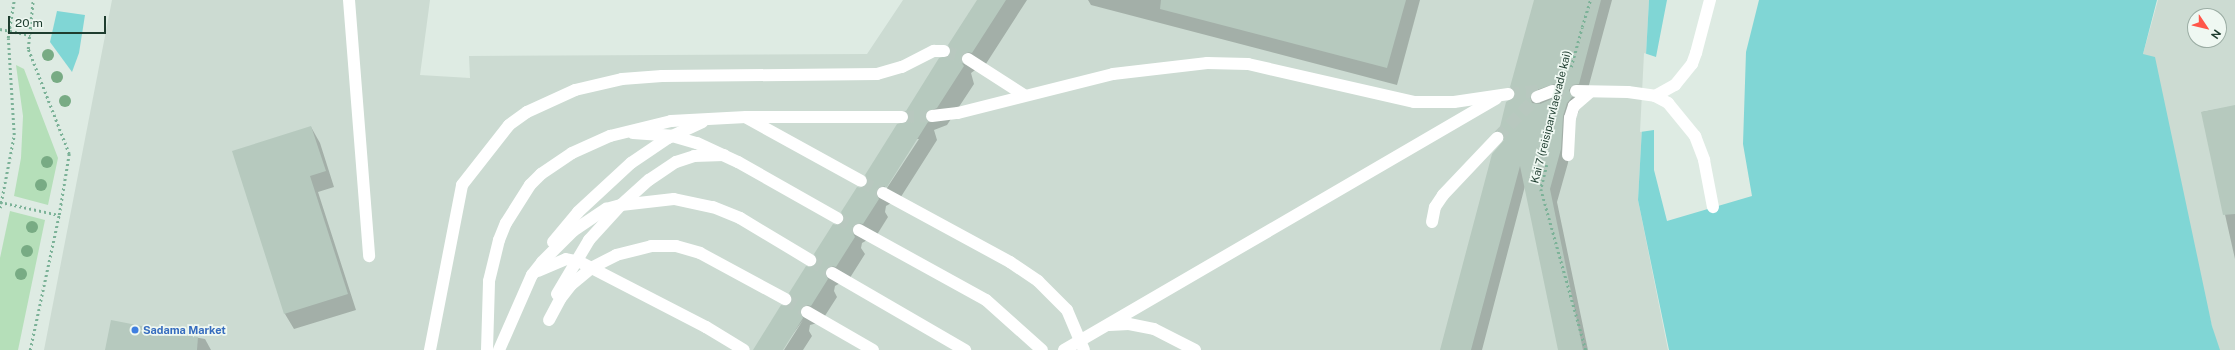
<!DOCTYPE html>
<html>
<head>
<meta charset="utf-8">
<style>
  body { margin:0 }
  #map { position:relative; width:2235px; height:350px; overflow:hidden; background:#deebe3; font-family:"Public Sans",sans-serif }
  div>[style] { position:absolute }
  .built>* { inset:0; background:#ccdbd2 }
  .green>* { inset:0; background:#b5dfb9 }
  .water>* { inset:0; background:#80d6d5 }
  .pier>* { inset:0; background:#deebe3 }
  .shadow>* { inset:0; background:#0003 }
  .building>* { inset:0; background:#b6c9be }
  .minor-tunnel>* { height:12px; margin-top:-6px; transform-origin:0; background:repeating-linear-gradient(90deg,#b8c8bf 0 12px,transparent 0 18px) }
  .path>* { height:2.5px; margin-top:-1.25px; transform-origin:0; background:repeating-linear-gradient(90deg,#7cb298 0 2px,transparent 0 5px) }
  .minor>* { height:12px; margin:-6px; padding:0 6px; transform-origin:6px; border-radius:6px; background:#fff }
  .trees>* { width:12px; height:12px; margin:-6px; border-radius:50%; background:#78ab84 }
  .dots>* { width:11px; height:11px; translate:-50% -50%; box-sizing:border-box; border:2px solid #eff8f2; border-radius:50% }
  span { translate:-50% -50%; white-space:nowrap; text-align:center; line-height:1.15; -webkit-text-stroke:3.5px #eff8f2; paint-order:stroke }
  .street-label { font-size:11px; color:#1e3d2f }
  .shop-label { font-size:11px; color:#366cbe; font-weight:700 }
  .left { translate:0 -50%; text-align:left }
  .north { position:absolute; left:2187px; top:8px; width:40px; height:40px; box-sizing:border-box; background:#eff8f2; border:1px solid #9bada4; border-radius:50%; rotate:125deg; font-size:11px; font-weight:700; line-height:16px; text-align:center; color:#1e3d2f }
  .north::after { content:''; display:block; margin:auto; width:14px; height:18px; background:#ff5649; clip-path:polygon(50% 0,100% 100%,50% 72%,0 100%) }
  .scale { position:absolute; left:8px; top:16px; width:98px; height:18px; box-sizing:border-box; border:2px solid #1e3d2f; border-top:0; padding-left:5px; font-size:12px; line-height:14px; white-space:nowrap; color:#1e3d2f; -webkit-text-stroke:3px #eff8f2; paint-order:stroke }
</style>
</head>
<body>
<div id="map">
  <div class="built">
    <i style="clip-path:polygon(112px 0,430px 0,420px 75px,470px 78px,469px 56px,867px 54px,903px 0,1649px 0,1638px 200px,1668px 350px,44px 350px)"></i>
    <i style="clip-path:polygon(evenodd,2158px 0,2235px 0,2235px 350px,2218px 350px,2143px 54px,2158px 0,2195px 16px,2219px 16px,2219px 40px,2195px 40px,2195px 16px)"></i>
  </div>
  <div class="green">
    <i style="clip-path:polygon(16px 65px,24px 69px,58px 158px,48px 205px,14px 196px,21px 158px,23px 116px)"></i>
    <i style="clip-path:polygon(10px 211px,45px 220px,18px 350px,0 350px,0 258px)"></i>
  </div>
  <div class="water">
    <i style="clip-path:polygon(1649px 0,2157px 0,2143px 54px,2155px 57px,2212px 326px,2220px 350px,1669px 350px,1638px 200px)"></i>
    <i style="clip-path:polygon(57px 11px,85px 15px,79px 53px,72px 72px,50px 42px)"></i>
  </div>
  <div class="pier">
    <i style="clip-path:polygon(1667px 0,1759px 0,1746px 52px,1743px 144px,1752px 196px,1667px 221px,1654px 170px,1654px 130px,1640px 132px,1644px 53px,1656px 57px)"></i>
  </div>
  <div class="shadow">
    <i style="clip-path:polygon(evenodd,978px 0,1027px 0,982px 70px,978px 68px,971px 73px,974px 84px,947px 125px,934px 130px,937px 140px,897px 203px,893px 202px,886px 206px,885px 212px,888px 217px,873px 241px,869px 239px,862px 243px,861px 248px,865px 254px,846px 284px,842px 282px,835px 286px,834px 291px,837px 297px,821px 322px,810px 325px,809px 331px,812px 336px,803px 350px,784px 350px,803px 320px,781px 350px,754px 350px,786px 308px,792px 304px,810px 269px,817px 265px,838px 227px,844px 223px,862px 190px,868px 186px,951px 56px,978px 0,916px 139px,919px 139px,885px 191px,883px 190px,916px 139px,978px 0,878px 188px,876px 197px,875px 190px,878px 188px,978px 0,863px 221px,854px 227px,854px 224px,863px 221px)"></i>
    <i style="clip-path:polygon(1088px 0,1420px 0,1397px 85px,1091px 5px)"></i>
    <i style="clip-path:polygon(1535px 0,1612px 0,1586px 96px,1575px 104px,1579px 111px,1570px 129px,1568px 163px,1557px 202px,1588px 350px,1559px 350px,1525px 186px,1482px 350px,1441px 350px,1505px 140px,1500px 131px,1516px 97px,1511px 87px)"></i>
    <i style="clip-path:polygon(2235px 106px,2235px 259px,2202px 112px)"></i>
    <i style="clip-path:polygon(311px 127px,320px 143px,334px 187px,318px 192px,356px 310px,294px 329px,285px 314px)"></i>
    <i style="clip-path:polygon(112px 322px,205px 339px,211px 350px,106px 350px)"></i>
  </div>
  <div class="building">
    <i style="clip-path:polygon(977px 0,1006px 0,972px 53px,968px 52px,962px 55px,961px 62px,964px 66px,937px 108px,925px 113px,928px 122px,887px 187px,882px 186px,877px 189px,876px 194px,879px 199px,863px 224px,858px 223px,853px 226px,852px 231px,855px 237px,836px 267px,832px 266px,826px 269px,825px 273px,828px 279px,811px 306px,807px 305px,801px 308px,800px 312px,803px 318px,783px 350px,753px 350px,781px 305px,786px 306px,791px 303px,792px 298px,789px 293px,806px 266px,810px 267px,816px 264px,817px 260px,814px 254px,833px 224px,837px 225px,843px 222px,844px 218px,841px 212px,857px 187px,862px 188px,867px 185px,868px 180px,865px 175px,897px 124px,908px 121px,909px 117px,906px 111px,939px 58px,950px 55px,951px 51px,948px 45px)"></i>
    <i style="clip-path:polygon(1161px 0,1406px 0,1387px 68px,1160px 9px)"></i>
    <i style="clip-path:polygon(evenodd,1534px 0,1601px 0,1579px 84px,1572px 85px,1569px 90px,1572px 97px,1567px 103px,1563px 116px,1561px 149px,1550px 189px,1583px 350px,1558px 350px,1520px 166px,1471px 350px,1440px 350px,1492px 154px,1504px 140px,1504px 136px,1499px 131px,1506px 102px,1515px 96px,1514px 90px,1510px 87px,1534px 0,1554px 84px,1560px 88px,1559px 96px,1540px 104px,1532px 103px,1530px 96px,1531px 92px,1554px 84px)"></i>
    <i style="clip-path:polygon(2235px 105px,2235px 214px,2223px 215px,2201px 112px)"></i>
    <i style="clip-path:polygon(311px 126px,326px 171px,310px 176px,348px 294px,284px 314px,232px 151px)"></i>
    <i style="clip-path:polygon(111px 320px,198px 337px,197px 350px,105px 350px)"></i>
  </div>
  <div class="minor-tunnel">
    <i style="left:944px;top:51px;width:25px;rotate:18deg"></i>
    <i style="left:1553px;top:91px;width:23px"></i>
    <i style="left:1508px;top:94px;width:31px;rotate:-6deg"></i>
    <i style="left:902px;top:117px;width:30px;rotate:-2deg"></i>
    <i style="left:1497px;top:138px;width:57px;rotate:-45.7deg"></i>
    <i style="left:861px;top:181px;width:25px;rotate:29deg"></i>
    <i style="left:837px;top:218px;width:25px;rotate:29deg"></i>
    <i style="left:810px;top:260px;width:26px;rotate:31deg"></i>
    <i style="left:785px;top:299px;width:26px;rotate:31deg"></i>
  </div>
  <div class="path">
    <i style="left:1582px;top:27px;width:28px;rotate:-73deg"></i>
    <i style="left:0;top:29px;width:31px;rotate:11deg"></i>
    <i style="left:1571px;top:67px;width:41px;rotate:-74.6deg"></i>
    <i style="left:1547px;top:165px;width:25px;rotate:104deg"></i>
    <i style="left:1541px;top:189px;width:167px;rotate:74.4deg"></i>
    <i style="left:0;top:202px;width:60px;rotate:12.4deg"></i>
    <i style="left:0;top:208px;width:74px;rotate:-79.1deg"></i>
    <i style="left:14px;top:135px;width:97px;rotate:-93.5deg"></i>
    <i style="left:8px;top:38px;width:38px;rotate:-81deg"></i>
    <i style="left:30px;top:350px;width:138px;rotate:-77.9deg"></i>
    <i style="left:59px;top:215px;width:62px;rotate:-80.7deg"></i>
    <i style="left:69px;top:154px;width:113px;rotate:-111.3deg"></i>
    <i style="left:28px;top:49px;width:49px;rotate:-84.2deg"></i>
  </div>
  <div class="minor">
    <i style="left:349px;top:0;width:257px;rotate:85.5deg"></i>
    <i style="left:968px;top:59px;width:67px;rotate:32.7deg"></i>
    <i style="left:1576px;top:91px;width:52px;rotate:1.1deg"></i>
    <i style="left:1628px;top:92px;width:27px;rotate:8deg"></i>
    <i style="left:1655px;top:96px;width:23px;rotate:-29deg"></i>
    <i style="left:1675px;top:85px;width:27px;rotate:-51deg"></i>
    <i style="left:1692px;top:64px;width:12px;rotate:-70deg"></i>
    <i style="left:1696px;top:53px;width:55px;rotate:-75.2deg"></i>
    <i style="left:1655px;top:96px;width:15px;rotate:28deg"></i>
    <i style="left:1668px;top:103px;width:43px;rotate:50.7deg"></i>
    <i style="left:1695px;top:136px;width:26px;rotate:69deg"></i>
    <i style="left:1704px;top:160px;width:48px;rotate:79.2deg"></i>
    <i style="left:1537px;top:97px;width:17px;rotate:-21deg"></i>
    <i style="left:932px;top:116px;width:26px;rotate:-7deg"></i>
    <i style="left:958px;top:113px;width:160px;rotate:-14.1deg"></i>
    <i style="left:1113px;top:74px;width:95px;rotate:-6.7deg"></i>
    <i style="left:1207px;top:63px;width:41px;rotate:1.4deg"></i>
    <i style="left:1248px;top:64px;width:170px;rotate:12.9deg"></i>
    <i style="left:1414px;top:102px;width:40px"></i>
    <i style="left:1454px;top:102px;width:55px;rotate:-8.4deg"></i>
    <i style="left:747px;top:118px;width:130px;rotate:28.9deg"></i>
    <i style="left:633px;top:133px;width:39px;rotate:4deg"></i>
    <i style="left:672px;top:136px;width:26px;rotate:16deg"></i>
    <i style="left:697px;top:143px;width:45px;rotate:24.9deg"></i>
    <i style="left:738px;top:162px;width:114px;rotate:29.5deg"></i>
    <i style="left:1568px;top:155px;width:37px;rotate:-87deg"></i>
    <i style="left:1570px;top:118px;width:13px;rotate:-72deg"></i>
    <i style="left:1574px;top:106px;width:21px;rotate:-41deg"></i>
    <i style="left:883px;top:193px;width:145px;rotate:28.5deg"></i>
    <i style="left:1010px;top:262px;width:34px;rotate:34deg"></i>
    <i style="left:1038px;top:281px;width:41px;rotate:45deg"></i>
    <i style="left:1067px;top:310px;width:43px;rotate:67deg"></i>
    <i style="left:1432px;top:222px;width:15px;rotate:-79deg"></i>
    <i style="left:1435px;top:207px;width:14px;rotate:-56deg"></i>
    <i style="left:1443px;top:195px;width:79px;rotate:-46.5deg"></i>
    <i style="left:859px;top:230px;width:145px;rotate:28.9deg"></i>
    <i style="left:986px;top:300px;width:75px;rotate:41.8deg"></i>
    <i style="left:553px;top:242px;width:39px;rotate:-50deg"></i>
    <i style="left:578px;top:212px;width:72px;rotate:-42.8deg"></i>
    <i style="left:631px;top:163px;width:45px;rotate:-34deg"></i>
    <i style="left:668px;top:138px;width:38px;rotate:-25deg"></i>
    <i style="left:538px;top:271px;width:30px;rotate:-23deg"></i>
    <i style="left:566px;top:259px;width:14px;rotate:12deg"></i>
    <i style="left:580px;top:262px;width:142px;rotate:27.3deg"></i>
    <i style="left:706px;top:327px;width:44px;rotate:31.2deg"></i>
    <i style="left:832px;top:273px;width:154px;rotate:30.1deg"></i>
    <i style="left:557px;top:294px;width:63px;rotate:-59.3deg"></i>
    <i style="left:589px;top:240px;width:47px;rotate:-47.6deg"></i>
    <i style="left:621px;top:205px;width:38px;rotate:-42deg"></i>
    <i style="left:649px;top:180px;width:32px;rotate:-34deg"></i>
    <i style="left:676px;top:162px;width:19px;rotate:-18deg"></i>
    <i style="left:694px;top:156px;width:30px;rotate:-2deg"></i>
    <i style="left:807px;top:312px;width:76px;rotate:29.9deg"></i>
    <i style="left:549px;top:320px;width:24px;rotate:-62deg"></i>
    <i style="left:560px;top:299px;width:18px;rotate:-52deg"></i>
    <i style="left:571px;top:285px;width:26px;rotate:-40deg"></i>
    <i style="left:591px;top:268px;width:28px;rotate:-27deg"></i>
    <i style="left:616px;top:255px;width:36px;rotate:-14deg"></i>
    <i style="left:651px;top:246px;width:25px"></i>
    <i style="left:676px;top:246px;width:25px;rotate:16deg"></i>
    <i style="left:700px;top:253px;width:97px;rotate:28.4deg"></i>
    <i style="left:1109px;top:325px;width:20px;rotate:-3deg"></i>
    <i style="left:1129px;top:324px;width:25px;rotate:11deg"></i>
    <i style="left:1154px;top:329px;width:46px;rotate:27.1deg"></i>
    <i style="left:430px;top:350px;width:168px;rotate:-79deg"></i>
    <i style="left:462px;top:185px;width:76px;rotate:-51.9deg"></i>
    <i style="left:509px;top:125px;width:22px;rotate:-36deg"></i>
    <i style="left:527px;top:112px;width:53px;rotate:-24.6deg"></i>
    <i style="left:575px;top:90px;width:48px;rotate:-13.2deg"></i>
    <i style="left:622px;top:79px;width:40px;rotate:-4.3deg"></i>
    <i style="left:662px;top:76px;width:215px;rotate:-0.5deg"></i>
    <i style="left:877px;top:74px;width:26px;rotate:-16deg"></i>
    <i style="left:902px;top:67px;width:36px;rotate:-27deg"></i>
    <i style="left:934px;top:51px;width:10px"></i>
    <i style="left:487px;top:350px;width:69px;rotate:-88.3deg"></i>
    <i style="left:489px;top:281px;width:42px;rotate:-76.3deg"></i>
    <i style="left:499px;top:240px;width:18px;rotate:-68deg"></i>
    <i style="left:506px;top:223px;width:45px;rotate:-57.7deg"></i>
    <i style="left:530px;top:185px;width:16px;rotate:-45deg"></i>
    <i style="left:541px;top:174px;width:37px;rotate:-34deg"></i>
    <i style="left:572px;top:153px;width:42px;rotate:-24.1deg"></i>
    <i style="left:610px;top:136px;width:63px;rotate:-13.8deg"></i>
    <i style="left:671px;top:121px;width:75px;rotate:-3.1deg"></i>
    <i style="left:746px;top:117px;width:156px"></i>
    <i style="left:499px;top:350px;width:82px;rotate:-66.3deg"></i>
    <i style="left:532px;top:275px;width:16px;rotate:-52deg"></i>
    <i style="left:542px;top:262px;width:44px;rotate:-45deg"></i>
    <i style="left:573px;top:231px;width:40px;rotate:-34deg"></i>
    <i style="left:606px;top:209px;width:16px;rotate:-15deg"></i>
    <i style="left:621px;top:205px;width:53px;rotate:-6.5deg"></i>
    <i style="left:674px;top:199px;width:40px;rotate:12deg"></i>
    <i style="left:713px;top:207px;width:29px;rotate:22deg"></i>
    <i style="left:740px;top:218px;width:82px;rotate:31deg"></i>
    <i style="left:1064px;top:350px;width:500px;rotate:-30.2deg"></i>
  </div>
  <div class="trees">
    <i style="left:48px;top:55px"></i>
    <i style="left:57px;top:77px"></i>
    <i style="left:65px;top:101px"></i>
    <i style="left:47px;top:162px"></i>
    <i style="left:41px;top:185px"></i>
    <i style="left:32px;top:227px"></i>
    <i style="left:27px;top:251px"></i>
    <i style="left:21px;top:274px"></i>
  </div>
  <div class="dots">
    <i style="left:135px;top:330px;background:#3f7fe0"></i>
  </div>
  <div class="street-label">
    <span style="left:1551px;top:117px;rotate:-76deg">Kai 7 (reisiparvlaevade kai)</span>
  </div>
  <div class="shop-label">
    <span class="left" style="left:143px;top:330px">Sadama Market</span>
  </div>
  <div class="north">N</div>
  <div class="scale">20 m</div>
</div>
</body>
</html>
